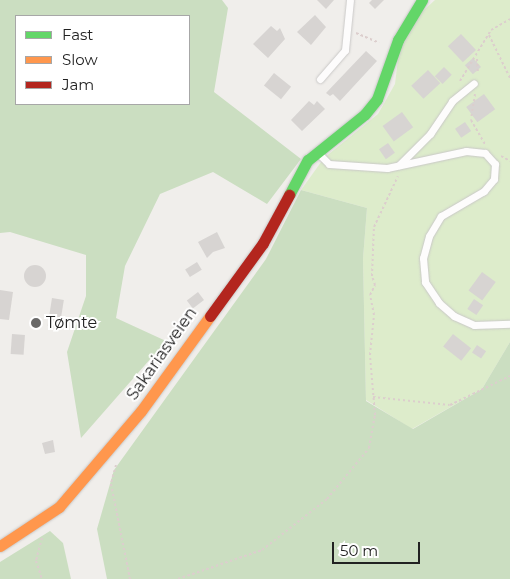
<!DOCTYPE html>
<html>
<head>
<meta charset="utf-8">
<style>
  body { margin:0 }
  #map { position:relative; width:510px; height:579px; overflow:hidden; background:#f0eeeb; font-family:Montserrat,sans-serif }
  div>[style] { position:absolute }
  .grass>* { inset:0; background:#ddeccb }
  .forest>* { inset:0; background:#cbdec1 }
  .building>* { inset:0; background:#d7d4d2; transform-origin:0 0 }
  .round { border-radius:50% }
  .path>* { height:2px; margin-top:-1px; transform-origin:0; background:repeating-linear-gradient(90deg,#dccecd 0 2.5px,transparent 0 5px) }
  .roads { filter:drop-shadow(0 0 1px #c9c8c7) drop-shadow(0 0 1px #c9c8c7) }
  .lane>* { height:7px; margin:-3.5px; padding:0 3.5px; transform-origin:3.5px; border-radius:3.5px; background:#fdfcfc }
  .fast>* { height:11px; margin:-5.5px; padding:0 5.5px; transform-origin:5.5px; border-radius:5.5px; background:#63d668 }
  .slow>* { height:11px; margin:-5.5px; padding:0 5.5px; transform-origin:5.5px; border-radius:5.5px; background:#ff974d }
  .jam>* { height:11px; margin:-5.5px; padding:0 5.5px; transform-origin:5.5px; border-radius:5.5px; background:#b3261e }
  .dots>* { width:14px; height:14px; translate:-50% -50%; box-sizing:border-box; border:2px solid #fff; border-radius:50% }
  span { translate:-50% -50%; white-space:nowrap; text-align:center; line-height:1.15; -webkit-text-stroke:4px #fff; paint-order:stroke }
  .poi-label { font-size:16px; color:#222 }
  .left { translate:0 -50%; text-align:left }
  .street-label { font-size:16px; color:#222 }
  .legend { position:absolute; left:15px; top:15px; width:175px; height:90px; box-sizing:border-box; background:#fff; border:1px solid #a7a7a7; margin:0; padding:6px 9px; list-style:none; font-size:15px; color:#222 }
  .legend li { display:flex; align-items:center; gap:10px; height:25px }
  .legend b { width:25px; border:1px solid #a7a7a7 }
  .scale { position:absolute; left:332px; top:542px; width:88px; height:22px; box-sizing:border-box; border:2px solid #222; border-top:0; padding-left:6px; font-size:15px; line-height:18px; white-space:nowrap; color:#222; -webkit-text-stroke:4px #fff; paint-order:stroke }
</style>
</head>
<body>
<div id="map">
  <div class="grass">
    <i style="clip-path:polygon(435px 0,510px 0,510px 342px,482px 389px,412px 429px,366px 400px,363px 259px,367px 208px,301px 190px,324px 158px,378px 114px,395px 84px,399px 51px,413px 20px)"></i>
  </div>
  <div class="forest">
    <i style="clip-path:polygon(evenodd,0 0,222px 0,228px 8px,214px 92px,301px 159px,267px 204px,213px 172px,160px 194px,125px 266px,116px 318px,166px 341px,81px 438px,67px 352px,86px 296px,86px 255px,10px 232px,0 233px,0 0,16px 16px,189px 16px,189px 104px,16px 104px,16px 16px)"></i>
    <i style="clip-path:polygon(301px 190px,367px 208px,363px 259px,366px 401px,413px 429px,482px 389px,510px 342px,510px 579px,107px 579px,97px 529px,114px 470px,266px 259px)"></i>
    <i style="clip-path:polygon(50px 531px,63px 543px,71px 579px,0 579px,0 562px)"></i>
  </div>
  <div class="building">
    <i style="clip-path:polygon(317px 0,334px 0,326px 9px)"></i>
    <i style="clip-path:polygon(372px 0,384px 0,375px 9px,369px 3px)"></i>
    <i style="clip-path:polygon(315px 15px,326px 27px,311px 45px,297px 32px)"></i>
    <i style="clip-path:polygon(271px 26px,277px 31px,280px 28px,285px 39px,268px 58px,253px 44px)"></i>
    <i style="left:461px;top:34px;width:22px;height:18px;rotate:47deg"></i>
    <i style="clip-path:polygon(366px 51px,377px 61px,340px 101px,333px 94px,330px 96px,326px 93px)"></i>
    <i style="left:473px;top:58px;width:12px;height:11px;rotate:48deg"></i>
    <i style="left:444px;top:67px;width:11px;height:13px;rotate:45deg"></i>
    <i style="left:428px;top:70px;width:18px;height:23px;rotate:47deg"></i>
    <i style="left:274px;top:73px;width:22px;height:16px;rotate:39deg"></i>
    <i style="left:484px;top:94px;width:19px;height:22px;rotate:54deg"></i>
    <i style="clip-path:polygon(309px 101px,314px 105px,317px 101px,325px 109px,302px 131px,291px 120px)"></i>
    <i style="left:402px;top:112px;width:19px;height:24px;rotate:54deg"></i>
    <i style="left:465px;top:122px;width:11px;height:12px;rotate:56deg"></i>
    <i style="left:388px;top:143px;width:12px;height:11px;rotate:55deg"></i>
    <i style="clip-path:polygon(217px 232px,225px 248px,213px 252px,207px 258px,198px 242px)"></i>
    <i style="left:197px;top:262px;width:9px;height:14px;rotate:58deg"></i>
    <i class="round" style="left:24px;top:265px;width:22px;height:22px"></i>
    <i style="left:482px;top:272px;width:17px;height:23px;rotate:36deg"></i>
    <i style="clip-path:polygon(0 290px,13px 292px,9px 320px,0 319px)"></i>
    <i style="left:198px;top:292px;width:10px;height:14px;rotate:53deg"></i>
    <i style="left:52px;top:298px;width:12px;height:28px;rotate:9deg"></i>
    <i style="left:474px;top:299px;width:11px;height:12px;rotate:34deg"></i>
    <i style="left:12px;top:334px;width:13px;height:20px;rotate:4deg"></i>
    <i style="left:453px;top:334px;width:23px;height:16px;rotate:38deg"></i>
    <i style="left:477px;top:345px;width:11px;height:9px;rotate:34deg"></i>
    <i style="clip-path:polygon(53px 440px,55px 452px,45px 454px,42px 443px)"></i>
  </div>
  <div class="path">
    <i style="left:356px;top:33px;width:25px;rotate:23deg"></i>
    <i style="left:489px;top:35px;width:48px;rotate:64deg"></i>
    <i style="left:477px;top:59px;width:15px;rotate:86deg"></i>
    <i style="left:460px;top:81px;width:60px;rotate:-58.7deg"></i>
    <i style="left:491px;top:30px;width:22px;rotate:-30deg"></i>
    <i style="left:475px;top:94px;width:26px;rotate:99deg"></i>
    <i style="left:471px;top:120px;width:28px;rotate:60deg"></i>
    <i style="left:501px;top:156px;width:10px;rotate:29deg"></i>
    <i style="left:373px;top:397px;width:77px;rotate:5.9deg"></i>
    <i style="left:450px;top:405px;width:67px;rotate:-25.8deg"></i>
    <i style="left:116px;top:465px;width:20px;rotate:105deg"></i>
    <i style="left:111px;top:484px;width:97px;rotate:78.7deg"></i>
    <i style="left:42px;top:538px;width:24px;rotate:105deg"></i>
    <i style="left:36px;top:561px;width:19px;rotate:72deg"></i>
    <i style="left:178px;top:579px;width:89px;rotate:-19deg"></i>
    <i style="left:262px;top:550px;width:83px;rotate:-38.1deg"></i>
    <i style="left:327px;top:499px;width:66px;rotate:-50.5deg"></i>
    <i style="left:369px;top:448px;width:34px;rotate:-80deg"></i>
    <i style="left:375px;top:415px;width:60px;rotate:-94.8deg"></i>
    <i style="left:370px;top:355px;width:40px;rotate:-84.3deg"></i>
    <i style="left:374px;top:315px;width:20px;rotate:-101deg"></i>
    <i style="left:370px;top:295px;width:11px;rotate:-63deg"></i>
    <i style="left:375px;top:285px;width:9px;rotate:-108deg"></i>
    <i style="left:372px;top:276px;width:49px;rotate:-87.7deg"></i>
    <i style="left:374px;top:227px;width:56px;rotate:-64.8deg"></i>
  </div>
  <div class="roads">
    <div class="lane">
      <i style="left:320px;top:79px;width:38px;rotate:-49deg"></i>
      <i style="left:345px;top:50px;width:50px;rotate:-84.3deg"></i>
      <i style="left:319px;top:154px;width:14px;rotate:45deg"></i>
      <i style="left:329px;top:164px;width:58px;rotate:3.9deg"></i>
      <i style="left:387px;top:168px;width:81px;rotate:-12.1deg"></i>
      <i style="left:466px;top:151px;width:19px;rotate:6deg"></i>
      <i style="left:485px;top:153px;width:15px;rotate:48deg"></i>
      <i style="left:495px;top:164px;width:15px;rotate:94deg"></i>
      <i style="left:494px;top:179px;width:16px;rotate:130deg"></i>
      <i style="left:484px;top:191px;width:50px;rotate:149.8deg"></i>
      <i style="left:441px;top:216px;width:23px;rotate:121deg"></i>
      <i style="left:429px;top:236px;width:23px;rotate:105deg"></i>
      <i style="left:423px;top:258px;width:24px;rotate:85deg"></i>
      <i style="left:425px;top:282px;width:25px;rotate:56deg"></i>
      <i style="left:439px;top:303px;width:20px;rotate:41deg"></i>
      <i style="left:454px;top:316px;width:22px;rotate:24deg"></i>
      <i style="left:474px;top:325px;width:36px;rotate:-2deg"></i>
      <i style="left:399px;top:165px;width:44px;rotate:-45deg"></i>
      <i style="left:430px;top:134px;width:40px;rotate:-56deg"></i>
      <i style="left:452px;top:101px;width:28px;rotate:-39deg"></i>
    </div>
    <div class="fast">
      <i style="left:289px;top:195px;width:40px;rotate:-62deg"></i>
      <i style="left:308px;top:160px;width:73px;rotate:-38.9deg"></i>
      <i style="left:365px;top:114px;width:19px;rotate:-51deg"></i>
      <i style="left:377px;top:99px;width:63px;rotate:-70.4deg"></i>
      <i style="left:398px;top:40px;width:47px;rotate:-59deg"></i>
    </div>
    <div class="slow">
      <i style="left:0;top:546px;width:71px;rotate:-33.5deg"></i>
      <i style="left:59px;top:507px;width:126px;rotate:-49.5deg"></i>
      <i style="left:141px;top:411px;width:117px;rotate:-54deg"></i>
    </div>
    <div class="jam">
      <i style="left:210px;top:316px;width:90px;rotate:-54deg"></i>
      <i style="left:263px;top:243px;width:55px;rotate:-61.6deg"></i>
    </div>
  </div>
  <div class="dots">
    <i style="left:36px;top:323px;background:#6a6968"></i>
  </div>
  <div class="poi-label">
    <span class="left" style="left:46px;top:323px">Tømte</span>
  </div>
  <div class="street-label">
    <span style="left:162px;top:354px;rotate:-55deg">Sakariasveien</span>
  </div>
  <ul class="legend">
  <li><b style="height:6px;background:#63d668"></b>Fast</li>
  <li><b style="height:6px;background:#ff974d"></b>Slow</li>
  <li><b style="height:6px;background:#b3261e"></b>Jam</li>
  </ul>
  <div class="scale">50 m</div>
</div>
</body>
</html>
